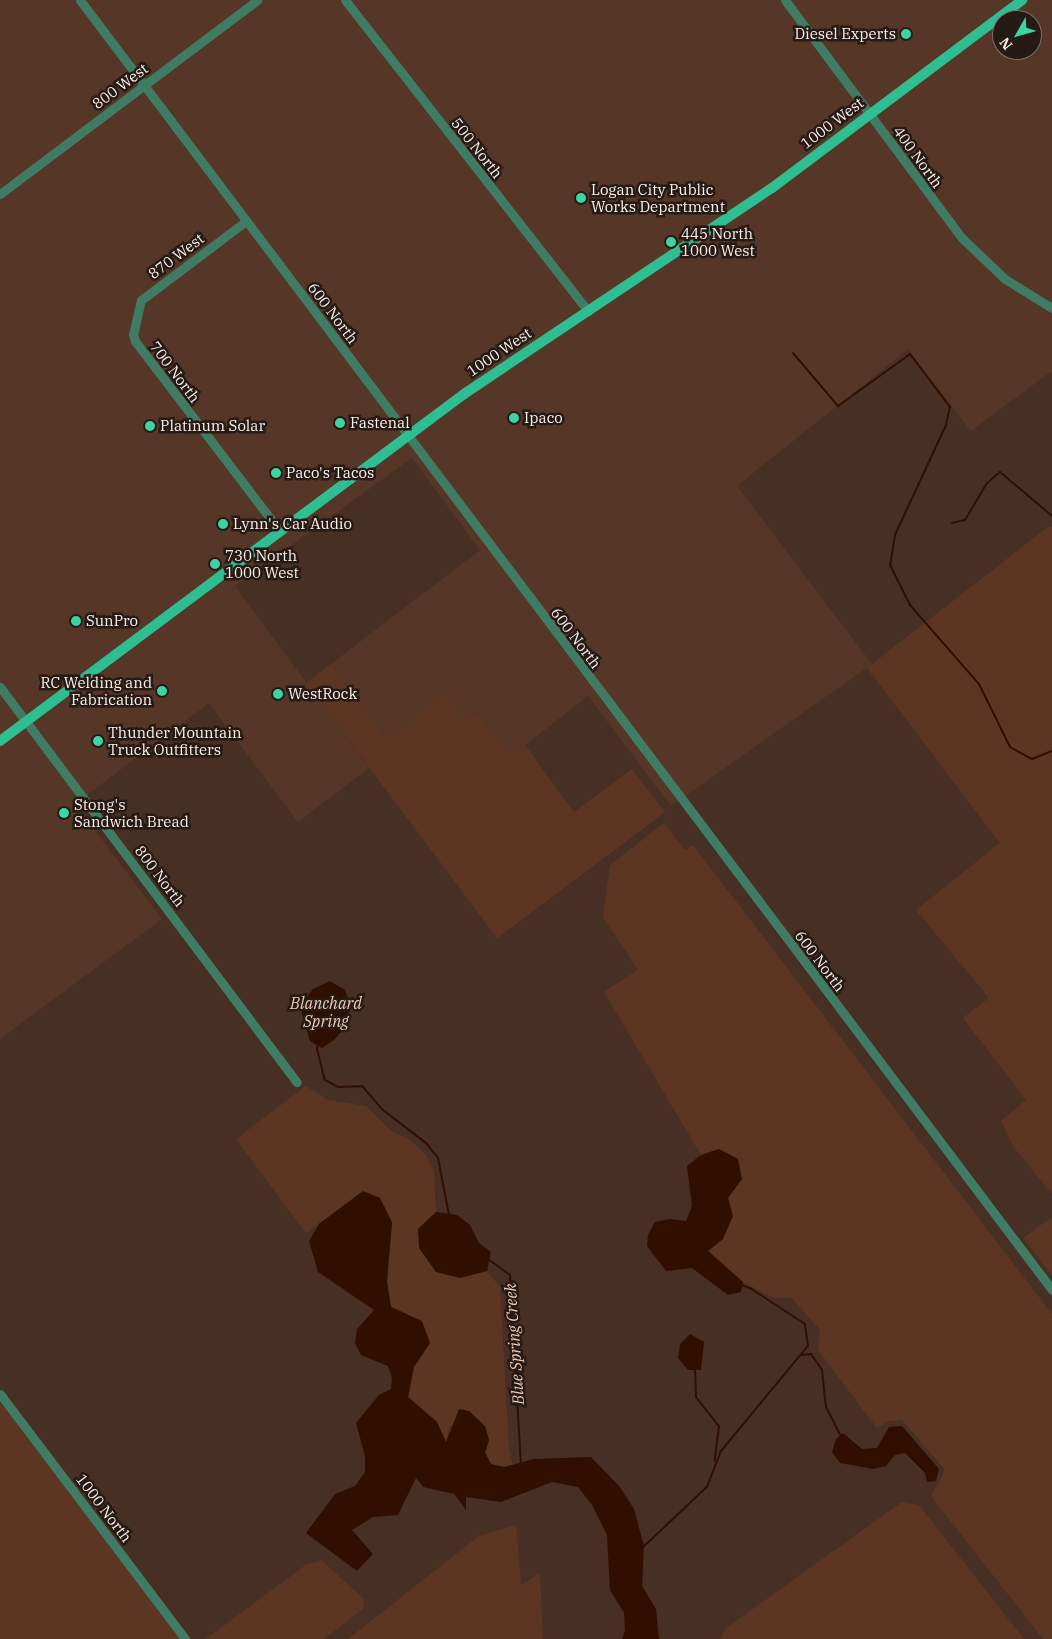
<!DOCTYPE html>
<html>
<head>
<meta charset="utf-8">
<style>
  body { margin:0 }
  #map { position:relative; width:1052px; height:1639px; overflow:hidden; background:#482f23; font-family:"IBM Plex Serif",serif }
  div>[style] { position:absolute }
  .built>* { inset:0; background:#563627 }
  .green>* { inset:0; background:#5d3623 }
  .water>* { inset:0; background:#300f01 }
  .stream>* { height:2px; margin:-1px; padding:0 1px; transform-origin:1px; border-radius:1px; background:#300f01 }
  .minor>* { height:9px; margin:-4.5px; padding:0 4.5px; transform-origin:4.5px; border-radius:4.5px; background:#407b64 }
  .major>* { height:10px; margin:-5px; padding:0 5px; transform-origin:5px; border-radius:5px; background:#2fbe91 }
  .dots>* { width:14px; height:14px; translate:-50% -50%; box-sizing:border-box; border:2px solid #261a15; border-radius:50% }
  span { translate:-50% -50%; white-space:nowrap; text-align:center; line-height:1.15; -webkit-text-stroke:5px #261a15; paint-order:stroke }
  .poi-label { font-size:15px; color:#fdf0e9 }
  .right { translate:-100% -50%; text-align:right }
  .left { translate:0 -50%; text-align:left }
  .street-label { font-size:15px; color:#fdf0e9 }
  .water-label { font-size:16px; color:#f2cab8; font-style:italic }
  .north { position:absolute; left:992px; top:10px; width:50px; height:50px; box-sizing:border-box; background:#261a15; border:1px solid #7c706a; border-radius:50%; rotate:232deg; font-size:14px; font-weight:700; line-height:20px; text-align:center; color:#fdf0e9 }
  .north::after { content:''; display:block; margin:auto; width:18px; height:22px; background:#3dd4a3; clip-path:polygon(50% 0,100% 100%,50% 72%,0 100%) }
</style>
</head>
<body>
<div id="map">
  <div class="built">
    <i style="clip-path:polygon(evenodd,0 0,1052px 0,1052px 371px,971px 431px,908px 349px,737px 486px,872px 664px,671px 806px,588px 696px,511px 756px,476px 712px,466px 720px,387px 739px,331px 664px,480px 550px,412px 458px,235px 586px,369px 768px,298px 822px,209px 703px,75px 804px,162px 919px,0 1039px,0 0,1002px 20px,1032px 20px,1032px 50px,1002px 50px,1002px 20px)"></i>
  </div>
  <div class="green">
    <i style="clip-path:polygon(1049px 526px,1052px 527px,1052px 1194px,1013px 1146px,1001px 1121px,1026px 1100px,963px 1018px,989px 998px,916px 910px,1000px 843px,867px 668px)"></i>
    <i style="clip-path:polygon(331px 664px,387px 739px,445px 692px,466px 720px,476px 712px,511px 756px,525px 745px,574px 812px,632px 769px,665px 812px,497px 938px,306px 683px)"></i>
    <i style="clip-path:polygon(664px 823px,685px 850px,693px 845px,1052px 1314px,1052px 1639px,1043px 1639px,931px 1496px,945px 1470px,902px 1420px,890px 1421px,877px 1428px,818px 1350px,820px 1330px,792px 1298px,774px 1298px,743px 1282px,708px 1251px,723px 1239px,728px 1198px,742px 1179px,719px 1149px,701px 1155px,604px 992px,638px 970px,603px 917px,610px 865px)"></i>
    <i style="clip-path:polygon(306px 1086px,328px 1100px,366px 1106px,391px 1131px,410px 1140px,426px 1155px,434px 1171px,436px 1212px,418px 1229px,460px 1278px,487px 1271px,500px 1287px,509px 1449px,513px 1465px,504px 1467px,491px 1464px,485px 1452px,489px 1440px,450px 1425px,446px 1443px,437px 1422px,408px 1397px,414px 1366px,424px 1354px,403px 1311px,391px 1307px,387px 1282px,392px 1222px,363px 1191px,306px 1233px,236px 1139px)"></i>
    <i style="clip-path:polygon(1052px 1217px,1052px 1275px,1023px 1238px)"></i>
    <i style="clip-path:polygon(0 1401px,180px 1639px,0 1639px)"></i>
    <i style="clip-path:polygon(902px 1502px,919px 1505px,1024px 1639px,720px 1639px,725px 1629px)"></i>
    <i style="clip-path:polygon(516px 1525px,521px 1585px,540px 1573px,543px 1639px,348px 1639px,479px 1536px)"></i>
    <i style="clip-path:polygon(322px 1561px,364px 1599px,363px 1609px,324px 1639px,206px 1639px,307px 1564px)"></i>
  </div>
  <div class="water">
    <i style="clip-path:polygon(330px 981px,345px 990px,350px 1005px,347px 1025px,334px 1040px,322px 1048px,310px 1041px,300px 1007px,313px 989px)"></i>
    <i style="clip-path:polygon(719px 1149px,738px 1159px,742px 1179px,728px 1198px,733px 1216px,723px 1239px,708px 1251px,743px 1282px,741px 1292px,728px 1295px,692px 1268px,666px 1271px,647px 1246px,648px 1235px,655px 1222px,670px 1219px,686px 1221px,692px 1206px,687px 1166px,701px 1155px)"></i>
    <i style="clip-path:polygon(363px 1191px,380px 1198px,392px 1222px,387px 1282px,391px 1307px,422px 1321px,430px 1343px,414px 1367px,408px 1397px,437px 1422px,446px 1442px,459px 1409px,469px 1411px,485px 1426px,489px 1440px,485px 1453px,491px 1464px,504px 1467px,534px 1459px,591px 1457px,620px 1487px,634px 1509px,644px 1546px,642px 1586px,656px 1609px,659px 1639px,622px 1639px,625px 1631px,624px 1613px,610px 1590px,607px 1535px,592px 1505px,578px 1487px,552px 1482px,501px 1502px,466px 1497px,466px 1510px,454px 1494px,423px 1487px,416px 1478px,398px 1515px,373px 1517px,352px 1530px,373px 1554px,357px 1571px,306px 1533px,335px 1494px,355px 1486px,365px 1472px,365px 1456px,356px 1423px,379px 1395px,391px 1389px,392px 1378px,388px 1366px,361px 1355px,355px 1343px,357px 1329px,374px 1310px,318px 1272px,309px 1241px,319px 1224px)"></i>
    <i style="clip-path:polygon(436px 1212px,457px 1215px,470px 1225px,479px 1243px,491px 1252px,487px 1271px,460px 1278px,436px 1272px,419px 1248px,418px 1229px)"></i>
    <i style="clip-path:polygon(690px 1334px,704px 1342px,701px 1370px,688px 1370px,678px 1358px,680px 1344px)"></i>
    <i style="clip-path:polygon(902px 1426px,939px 1469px,936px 1481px,927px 1482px,925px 1473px,905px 1453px,895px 1455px,886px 1466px,873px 1469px,840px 1463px,832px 1452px,836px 1439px,843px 1433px,862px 1449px,877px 1448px,889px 1427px)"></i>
  </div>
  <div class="stream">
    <i style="left:793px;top:353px;width:70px;rotate:49.7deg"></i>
    <i style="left:838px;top:406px;width:89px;rotate:-35.8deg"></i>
    <i style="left:910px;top:354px;width:66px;rotate:53deg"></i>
    <i style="left:950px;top:407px;width:18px;rotate:103deg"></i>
    <i style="left:946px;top:425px;width:121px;rotate:114.9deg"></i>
    <i style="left:895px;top:535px;width:30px;rotate:99deg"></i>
    <i style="left:890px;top:565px;width:45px;rotate:63.4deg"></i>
    <i style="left:910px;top:605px;width:105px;rotate:48.9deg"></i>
    <i style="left:979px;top:684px;width:70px;rotate:63.8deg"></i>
    <i style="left:1010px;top:747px;width:25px;rotate:29deg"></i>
    <i style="left:1032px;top:759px;width:22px;rotate:-22deg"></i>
    <i style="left:952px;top:523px;width:13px;rotate:-13deg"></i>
    <i style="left:965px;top:520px;width:43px;rotate:-59.3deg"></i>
    <i style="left:987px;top:483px;width:17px;rotate:-40deg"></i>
    <i style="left:1000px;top:472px;width:68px;rotate:40.2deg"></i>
    <i style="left:318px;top:1043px;width:6px;rotate:99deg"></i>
    <i style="left:317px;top:1049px;width:32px;rotate:76deg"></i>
    <i style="left:325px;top:1080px;width:15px;rotate:28deg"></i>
    <i style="left:338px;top:1087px;width:24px;rotate:-2deg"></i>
    <i style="left:362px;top:1086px;width:32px;rotate:49deg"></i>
    <i style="left:383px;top:1110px;width:54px;rotate:37.5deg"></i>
    <i style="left:426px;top:1143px;width:19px;rotate:51deg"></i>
    <i style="left:438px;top:1158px;width:58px;rotate:79.1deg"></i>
    <i style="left:488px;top:1259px;width:27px;rotate:36deg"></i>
    <i style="left:510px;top:1275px;width:188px;rotate:86.7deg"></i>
    <i style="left:801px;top:1355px;width:10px;rotate:-6deg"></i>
    <i style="left:811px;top:1354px;width:19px;rotate:55deg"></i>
    <i style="left:822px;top:1370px;width:37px;rotate:84deg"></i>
    <i style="left:826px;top:1407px;width:34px;rotate:63deg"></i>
    <i style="left:695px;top:1369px;width:28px;rotate:88deg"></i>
    <i style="left:696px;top:1397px;width:37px;rotate:52deg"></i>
    <i style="left:719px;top:1426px;width:35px;rotate:97deg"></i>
    <i style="left:642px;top:1548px;width:89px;rotate:-43.2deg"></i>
    <i style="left:707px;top:1487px;width:39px;rotate:-69deg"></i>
    <i style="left:721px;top:1451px;width:136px;rotate:-50.4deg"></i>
    <i style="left:808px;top:1346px;width:22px;rotate:-98deg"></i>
    <i style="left:805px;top:1324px;width:66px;rotate:-146.8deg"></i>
    <i style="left:750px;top:1288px;width:10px;rotate:-163deg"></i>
  </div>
  <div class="minor">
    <i style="left:80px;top:0;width:1615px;rotate:53deg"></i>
    <i style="left:345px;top:0;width:395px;rotate:52deg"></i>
    <i style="left:785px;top:0;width:297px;rotate:53.4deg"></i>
    <i style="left:962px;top:238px;width:59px;rotate:43.6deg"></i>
    <i style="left:1005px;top:279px;width:55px;rotate:31.7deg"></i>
    <i style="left:0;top:194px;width:322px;rotate:-37deg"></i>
    <i style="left:246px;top:221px;width:131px;rotate:143deg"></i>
    <i style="left:141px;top:300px;width:35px;rotate:103deg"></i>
    <i style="left:133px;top:334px;width:7px;rotate:74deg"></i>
    <i style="left:135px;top:341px;width:238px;rotate:52.7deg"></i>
    <i style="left:0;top:687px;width:494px;rotate:53.1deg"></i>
    <i style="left:0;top:1394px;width:307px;rotate:52.9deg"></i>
  </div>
  <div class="major">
    <i style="left:0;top:741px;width:579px;rotate:-36.79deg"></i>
    <i style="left:464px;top:394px;width:371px;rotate:-33.8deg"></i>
    <i style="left:772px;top:188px;width:313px;rotate:-36.9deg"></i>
  </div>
  <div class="dots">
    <i style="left:906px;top:34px;background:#3dd4a3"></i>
    <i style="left:581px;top:198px;background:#3dd4a3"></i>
    <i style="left:671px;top:242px;background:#3dd4a3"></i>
    <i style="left:514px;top:418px;background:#3dd4a3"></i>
    <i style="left:340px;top:423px;background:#3dd4a3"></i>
    <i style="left:150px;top:426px;background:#3dd4a3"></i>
    <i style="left:276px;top:473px;background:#3dd4a3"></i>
    <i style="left:223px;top:524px;background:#3dd4a3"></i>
    <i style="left:215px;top:564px;background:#3dd4a3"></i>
    <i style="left:76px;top:621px;background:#3dd4a3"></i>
    <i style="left:162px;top:691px;background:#3dd4a3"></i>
    <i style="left:278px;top:694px;background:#3dd4a3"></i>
    <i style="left:98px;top:741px;background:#3dd4a3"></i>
    <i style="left:64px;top:813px;background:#3dd4a3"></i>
  </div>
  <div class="poi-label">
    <span class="right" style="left:896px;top:34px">Diesel Experts</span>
    <span class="left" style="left:591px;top:198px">Logan City Public<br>Works Department</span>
    <span class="left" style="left:681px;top:242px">445 North<br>1000 West</span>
    <span class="left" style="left:524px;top:418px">Ipaco</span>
    <span class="left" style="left:350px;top:423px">Fastenal</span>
    <span class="left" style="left:160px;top:426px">Platinum Solar</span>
    <span class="left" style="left:286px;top:473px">Paco's Tacos</span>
    <span class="left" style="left:233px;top:524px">Lynn's Car Audio</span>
    <span class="left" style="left:225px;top:564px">730 North<br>1000 West</span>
    <span class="left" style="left:86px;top:621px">SunPro</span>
    <span class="right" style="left:152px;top:691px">RC Welding and<br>Fabrication</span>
    <span class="left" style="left:288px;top:694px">WestRock</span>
    <span class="left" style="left:108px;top:741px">Thunder Mountain<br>Truck Outfitters</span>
    <span class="left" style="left:74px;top:813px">Stong's<br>Sandwich Bread</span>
  </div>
  <div class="street-label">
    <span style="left:120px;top:86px;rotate:-37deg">800 West</span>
    <span style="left:832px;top:123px;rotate:-37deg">1000 West</span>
    <span style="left:477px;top:148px;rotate:52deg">500 North</span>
    <span style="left:918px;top:157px;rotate:54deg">400 North</span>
    <span style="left:176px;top:256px;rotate:-37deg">870 West</span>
    <span style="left:333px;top:313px;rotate:53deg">600 North</span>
    <span style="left:499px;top:352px;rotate:-34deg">1000 West</span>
    <span style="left:175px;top:372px;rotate:53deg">700 North</span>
    <span style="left:576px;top:638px;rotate:53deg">600 North</span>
    <span style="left:160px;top:876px;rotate:53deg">800 North</span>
    <span style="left:820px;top:961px;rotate:53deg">600 North</span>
    <span style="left:104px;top:1508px;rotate:53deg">1000 North</span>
  </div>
  <div class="water-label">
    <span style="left:326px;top:1012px">Blanchard<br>Spring</span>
    <span style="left:514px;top:1344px;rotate:-94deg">Blue Spring Creek</span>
  </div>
  <div class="north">N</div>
</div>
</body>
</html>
